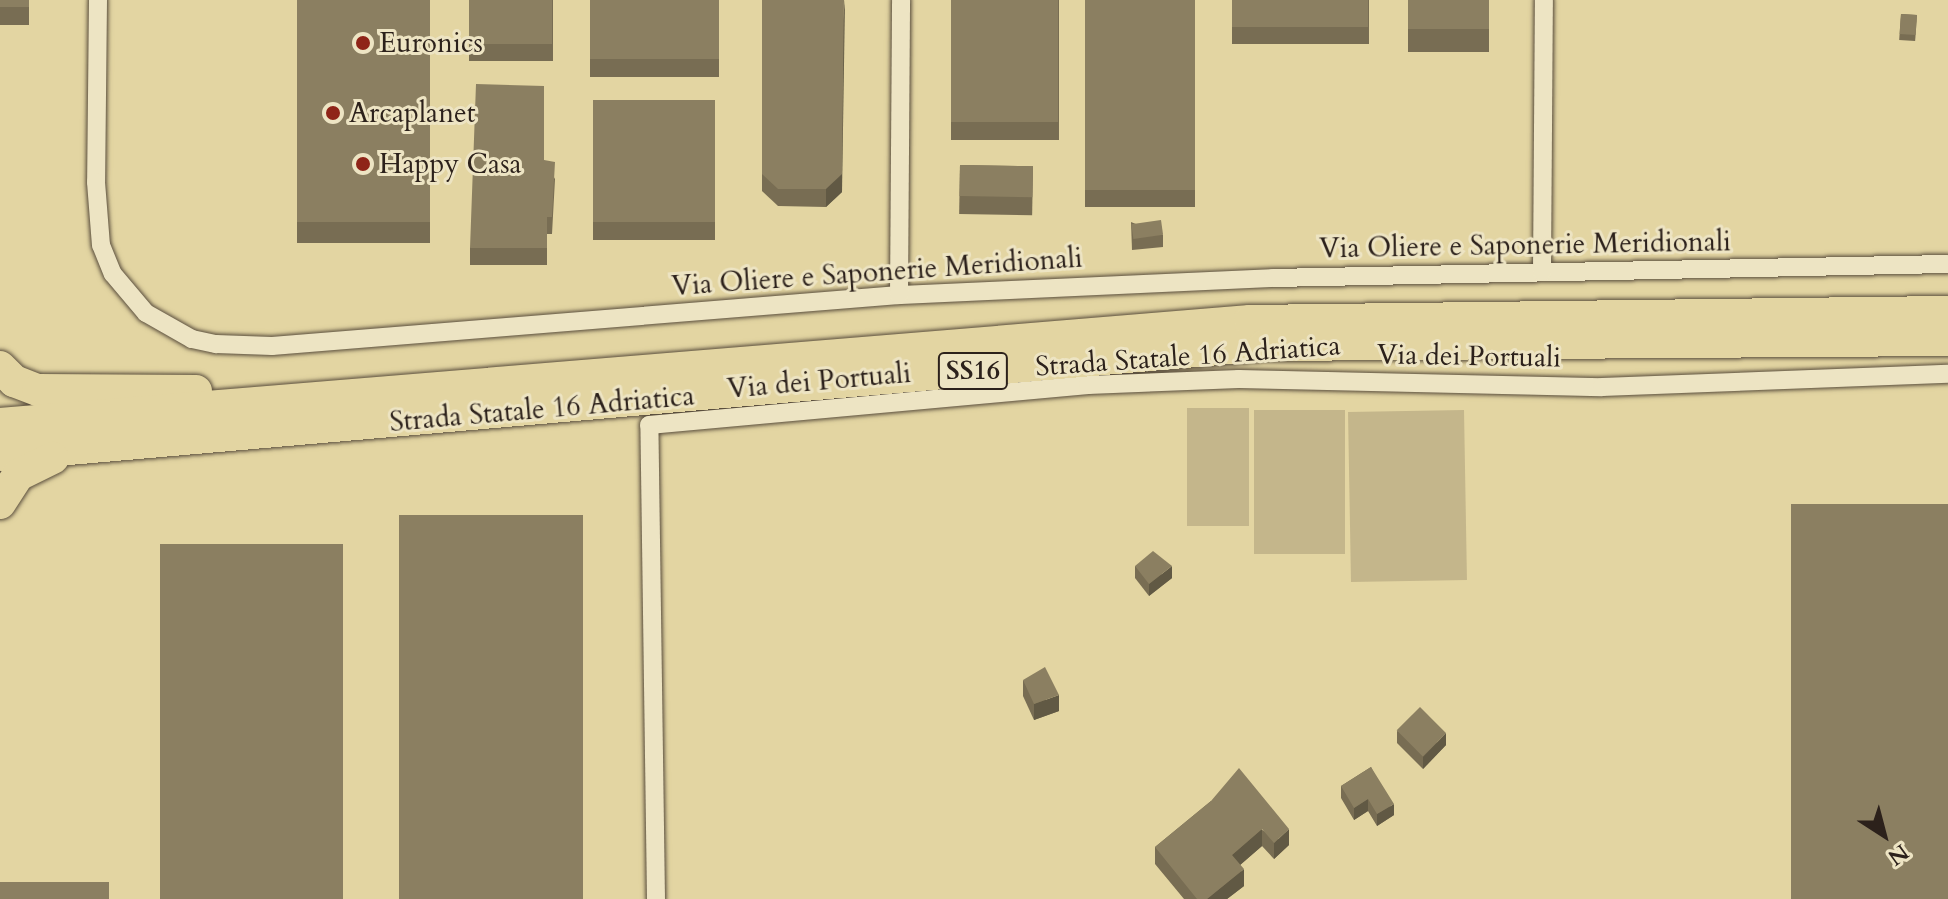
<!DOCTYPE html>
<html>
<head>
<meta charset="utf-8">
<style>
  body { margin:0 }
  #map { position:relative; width:1948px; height:899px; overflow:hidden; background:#e3d5a2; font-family:Cardo,serif }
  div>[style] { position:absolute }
  .green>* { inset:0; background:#c4b68b; transform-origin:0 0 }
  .roads { filter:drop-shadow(0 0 2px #5a4e3d) drop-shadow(0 0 2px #5a4e3d) }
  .street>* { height:18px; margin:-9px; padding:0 9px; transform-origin:9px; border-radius:9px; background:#ede4c3 }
  .highway>* { height:32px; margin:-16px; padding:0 16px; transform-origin:16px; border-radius:16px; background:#e3d5a2 }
  .wall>* { inset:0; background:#786d53; transform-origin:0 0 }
  .shaded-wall>* { inset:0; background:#615944 }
  .building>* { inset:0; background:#8b7f61; transform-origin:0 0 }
  .dots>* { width:22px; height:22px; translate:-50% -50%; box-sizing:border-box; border:4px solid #ede4c3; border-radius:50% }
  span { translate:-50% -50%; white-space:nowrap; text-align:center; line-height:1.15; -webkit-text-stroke:6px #ede4c3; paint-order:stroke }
  .shield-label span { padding:2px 6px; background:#ede4c3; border:2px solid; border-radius:6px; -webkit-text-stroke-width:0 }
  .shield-label { font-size:26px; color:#2c211b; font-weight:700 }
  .poi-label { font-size:28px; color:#2c211b }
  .left { translate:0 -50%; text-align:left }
  .street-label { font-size:28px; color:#2c211b }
  .north { position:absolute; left:1844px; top:795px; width:80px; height:80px; -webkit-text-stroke:6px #ede4c3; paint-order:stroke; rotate:144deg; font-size:22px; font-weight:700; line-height:32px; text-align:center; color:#2c211b }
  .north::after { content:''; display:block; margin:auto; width:28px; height:36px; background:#2c211b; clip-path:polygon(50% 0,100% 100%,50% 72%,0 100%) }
</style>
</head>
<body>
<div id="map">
  <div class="green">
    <i style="left:1187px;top:408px;width:62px;height:118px"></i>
    <i style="left:1345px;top:410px;width:144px;height:91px;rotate:90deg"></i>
    <i style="left:1464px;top:410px;width:170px;height:116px;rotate:89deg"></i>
  </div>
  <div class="roads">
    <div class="street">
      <i style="left:98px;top:0;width:182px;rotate:90.6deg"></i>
      <i style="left:96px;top:182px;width:63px;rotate:85.5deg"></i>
      <i style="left:101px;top:245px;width:31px;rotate:68deg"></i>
      <i style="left:113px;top:274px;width:51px;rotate:49.8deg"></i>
      <i style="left:146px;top:313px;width:53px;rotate:29.5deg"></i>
      <i style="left:192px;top:339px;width:25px;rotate:12deg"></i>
      <i style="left:216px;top:344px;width:56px;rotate:2deg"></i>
      <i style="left:272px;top:346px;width:629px;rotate:-4.65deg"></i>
      <i style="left:899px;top:295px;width:374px;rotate:-2.6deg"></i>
      <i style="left:1273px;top:278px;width:675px;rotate:-1.19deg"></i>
      <i style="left:1542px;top:272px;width:272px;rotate:-89.6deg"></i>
      <i style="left:899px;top:295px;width:295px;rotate:-89.6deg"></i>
      <i style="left:656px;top:899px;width:474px;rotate:-90.8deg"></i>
      <i style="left:649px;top:425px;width:441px;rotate:-5.2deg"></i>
      <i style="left:1088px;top:385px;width:151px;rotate:-2.3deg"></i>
      <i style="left:1239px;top:379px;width:363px;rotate:1.3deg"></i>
      <i style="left:1602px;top:387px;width:346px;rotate:-2.2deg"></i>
    </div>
    <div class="highway">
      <i style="left:0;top:367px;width:20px;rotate:45deg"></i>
      <i style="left:14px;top:381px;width:26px;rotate:21deg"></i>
      <i style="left:38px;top:390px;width:158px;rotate:0.4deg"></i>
      <i style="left:0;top:424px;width:1254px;rotate:-4.71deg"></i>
      <i style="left:1250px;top:321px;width:698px;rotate:-0.74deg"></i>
      <i style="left:0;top:455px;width:1270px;rotate:-4.97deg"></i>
      <i style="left:1265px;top:345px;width:683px;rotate:-0.42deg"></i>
      <i style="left:0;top:503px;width:33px;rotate:-57deg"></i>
      <i style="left:18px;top:475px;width:39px;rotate:-26deg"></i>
    </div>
  </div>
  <div class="wall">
    <i style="left:0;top:0;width:29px;height:25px"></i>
    <i style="left:297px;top:0;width:133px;height:243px"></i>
    <i style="left:469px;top:0;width:84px;height:61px"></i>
    <i style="left:590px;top:0;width:129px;height:77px"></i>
    <i style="clip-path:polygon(762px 0,842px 192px,826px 207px,778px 206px,762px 191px)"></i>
    <i style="left:951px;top:0;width:108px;height:140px"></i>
    <i style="left:1085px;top:0;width:110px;height:207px"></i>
    <i style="left:1232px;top:0;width:137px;height:44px"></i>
    <i style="left:1408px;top:0;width:81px;height:52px"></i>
    <i style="left:1901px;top:14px;width:16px;height:26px;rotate:4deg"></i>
    <i style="left:593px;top:100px;width:122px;height:140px"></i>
    <i style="clip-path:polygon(544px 160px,555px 179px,552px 234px,547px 234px,547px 265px,470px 265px,470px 248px)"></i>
    <i style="left:960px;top:165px;width:73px;height:49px;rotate:1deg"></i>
    <i style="clip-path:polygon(1131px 222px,1163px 235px,1163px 247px,1132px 250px)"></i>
    <i style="clip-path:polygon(1135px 566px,1172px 578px,1149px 596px,1135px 578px)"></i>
    <i style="clip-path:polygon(1023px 680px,1059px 711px,1034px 720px,1023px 696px)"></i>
    <i style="clip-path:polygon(1397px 731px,1446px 745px,1423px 769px,1397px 743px)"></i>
    <i style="clip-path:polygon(1371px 767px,1394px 815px,1377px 826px,1368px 811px,1354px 820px,1341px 798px,1341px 786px)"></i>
    <i style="clip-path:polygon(1211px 801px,1289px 845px,1274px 859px,1262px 846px,1240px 865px,1244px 886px,1227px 899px,1184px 899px,1155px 864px,1155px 847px)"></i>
  </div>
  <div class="shaded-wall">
    <i style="clip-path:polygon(845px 0,842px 192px,826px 207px,826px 189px)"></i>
    <i style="clip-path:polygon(1172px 566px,1172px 578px,1149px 596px,1149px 584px)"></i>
    <i style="clip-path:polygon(1059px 695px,1059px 711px,1034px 720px,1034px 704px)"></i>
    <i style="clip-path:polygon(1446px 733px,1446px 745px,1423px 769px,1423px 757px)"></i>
    <i style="clip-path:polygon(1368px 799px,1368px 811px,1354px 820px,1354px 808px)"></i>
    <i style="clip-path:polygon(1394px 804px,1394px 815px,1377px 826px,1377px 814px)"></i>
    <i style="clip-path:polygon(1262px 829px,1262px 846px,1232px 872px,1232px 855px)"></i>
    <i style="clip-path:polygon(1289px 829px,1289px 845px,1274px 859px,1274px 843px)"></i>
    <i style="clip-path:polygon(1244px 869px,1244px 886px,1227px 899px,1207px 899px)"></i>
  </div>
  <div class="building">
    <i style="left:0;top:0;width:29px;height:7px"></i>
    <i style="left:297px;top:0;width:133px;height:222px"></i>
    <i style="left:469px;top:0;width:83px;height:44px"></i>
    <i style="left:590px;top:0;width:129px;height:59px"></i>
    <i style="clip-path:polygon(762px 0,844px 0,842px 174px,826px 189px,778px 189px,762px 174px)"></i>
    <i style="left:951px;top:0;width:107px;height:122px"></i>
    <i style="left:1085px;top:0;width:110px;height:190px"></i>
    <i style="left:1232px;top:0;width:136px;height:27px"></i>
    <i style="left:1408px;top:0;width:81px;height:29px"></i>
    <i style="left:1901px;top:14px;width:16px;height:20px;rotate:4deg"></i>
    <i style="clip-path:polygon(476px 84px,544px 86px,544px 160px,555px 162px,552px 217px,547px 217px,547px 248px,470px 248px)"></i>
    <i style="left:593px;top:100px;width:122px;height:122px"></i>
    <i style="left:960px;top:165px;width:73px;height:31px;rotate:1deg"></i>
    <i style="left:1161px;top:220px;width:15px;height:30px;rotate:82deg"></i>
    <i style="left:1948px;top:504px;width:395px;height:157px;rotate:90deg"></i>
    <i style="left:399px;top:515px;width:184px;height:384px"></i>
    <i style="left:160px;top:544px;width:183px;height:355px"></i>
    <i style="clip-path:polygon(1153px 551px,1172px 566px,1149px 584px,1135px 566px)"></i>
    <i style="clip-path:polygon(1045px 667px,1059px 695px,1034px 704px,1023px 680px)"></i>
    <i style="left:1420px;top:707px;width:37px;height:33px;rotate:45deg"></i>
    <i style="clip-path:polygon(1371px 767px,1394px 804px,1377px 814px,1368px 799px,1354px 808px,1341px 786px)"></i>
    <i style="clip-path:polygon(1239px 768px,1289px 829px,1274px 843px,1262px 829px,1232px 855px,1244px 869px,1207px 899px,1197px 899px,1155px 847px,1211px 801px)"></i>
    <i style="left:0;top:882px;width:109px;height:17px"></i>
  </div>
  <div class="dots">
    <i style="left:363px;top:43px;background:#8f2418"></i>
    <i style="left:333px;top:113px;background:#8f2418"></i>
    <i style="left:363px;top:164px;background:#8f2418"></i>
  </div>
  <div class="shield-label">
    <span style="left:973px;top:371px">SS16</span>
  </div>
  <div class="poi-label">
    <span class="left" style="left:379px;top:43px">Euronics</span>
    <span class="left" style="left:349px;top:113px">Arcaplanet</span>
    <span class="left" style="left:379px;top:164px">Happy Casa</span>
  </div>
  <div class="street-label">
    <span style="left:1525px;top:245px;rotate:-1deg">Via Oliere e Saponerie Meridionali</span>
    <span style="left:877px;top:272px;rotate:-4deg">Via Oliere e Saponerie Meridionali</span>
    <span style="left:1188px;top:356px;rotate:-4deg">Strada Statale 16 Adriatica</span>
    <span style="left:1469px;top:356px;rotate:1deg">Via dei Portuali</span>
    <span style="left:819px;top:381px;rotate:-5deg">Via dei Portuali</span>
    <span style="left:542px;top:409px;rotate:-5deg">Strada Statale 16 Adriatica</span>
  </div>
  <div class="north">N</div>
</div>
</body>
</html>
